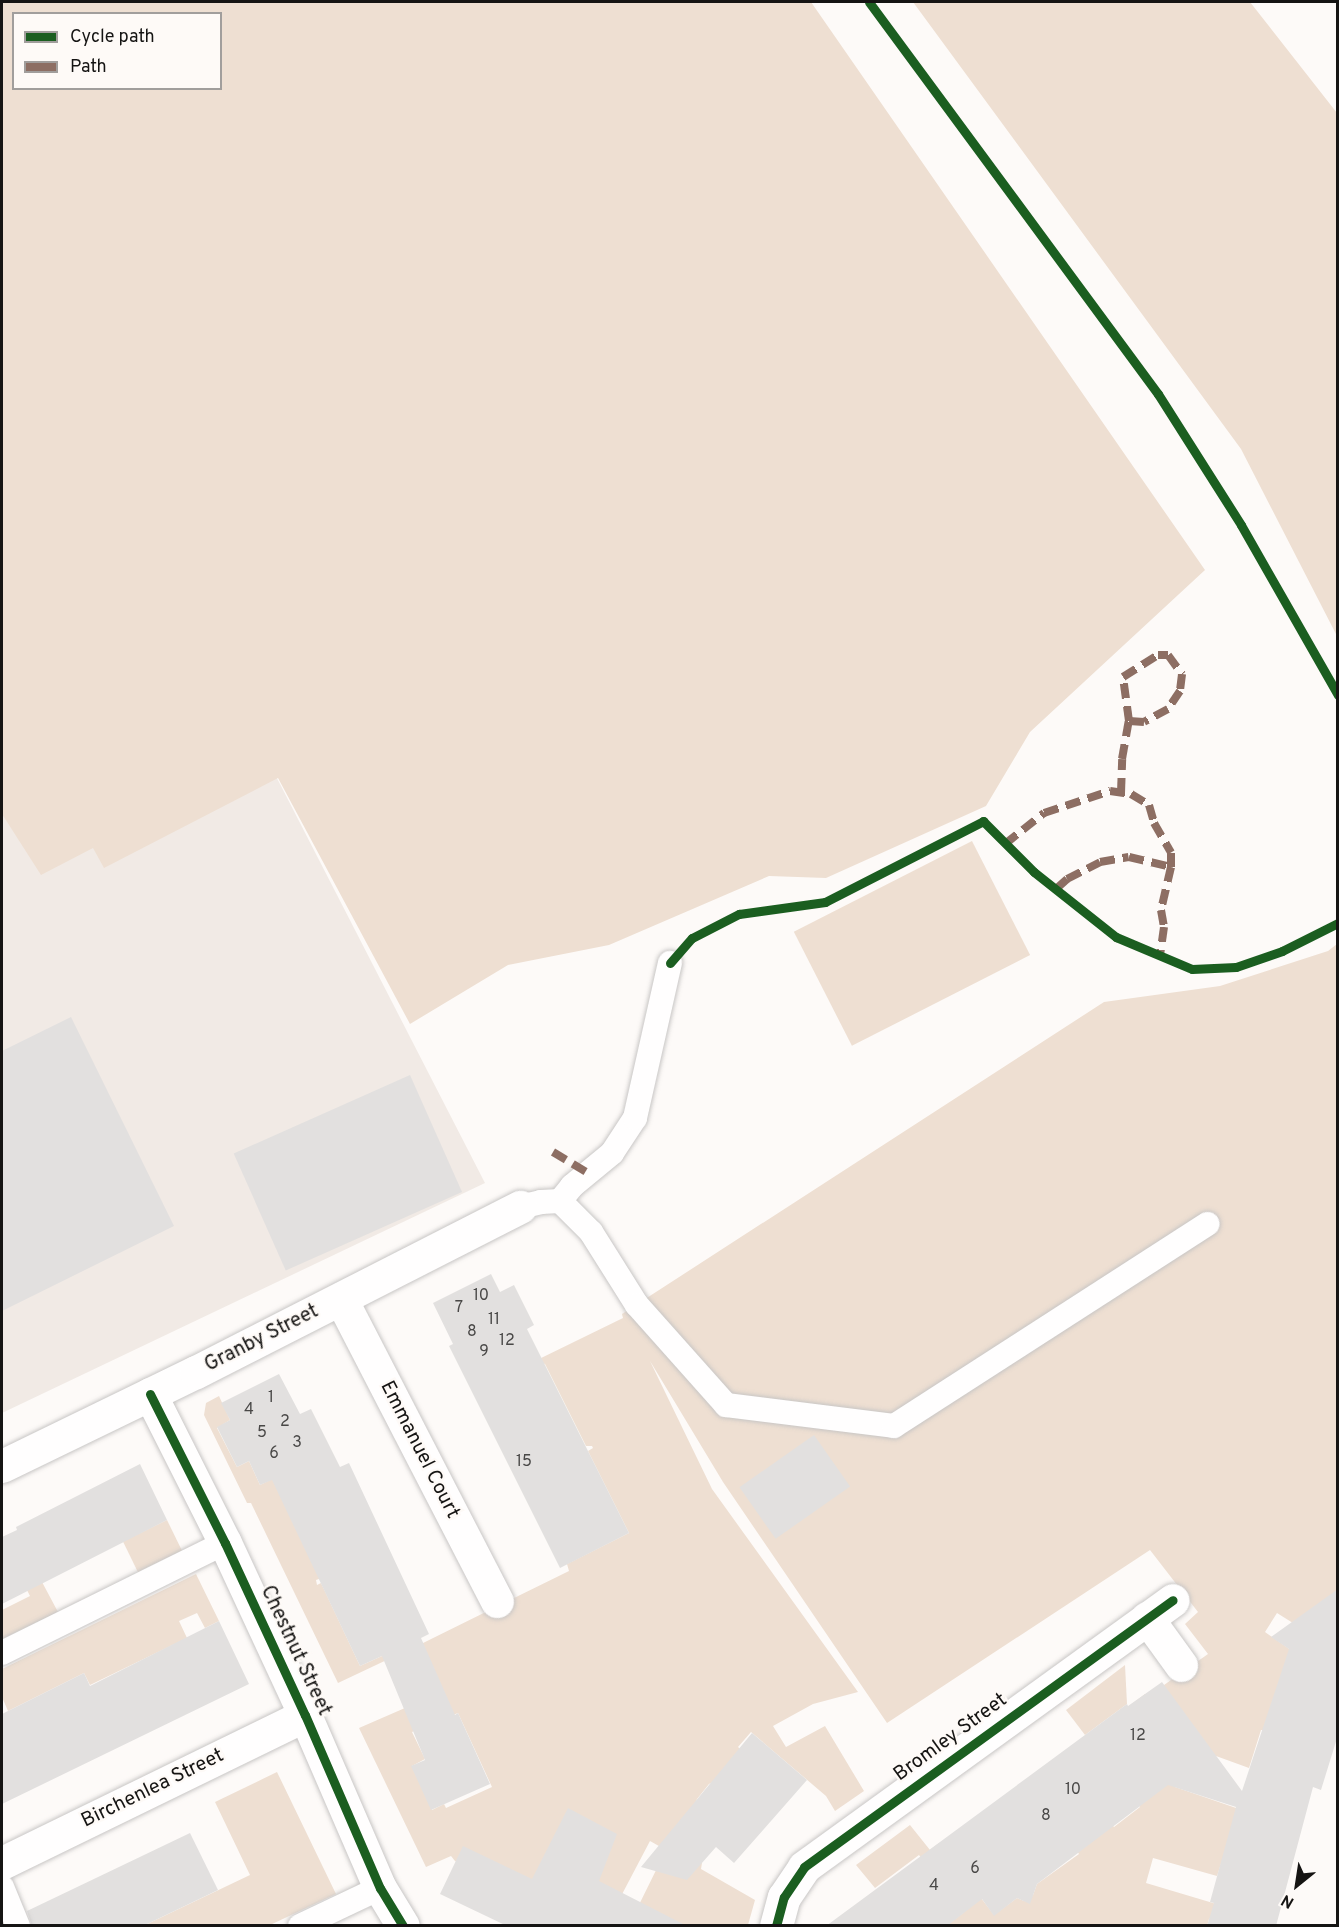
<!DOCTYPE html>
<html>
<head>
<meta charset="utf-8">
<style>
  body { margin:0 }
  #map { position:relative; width:1339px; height:1927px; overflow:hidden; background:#fdfaf8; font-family:Overpass,sans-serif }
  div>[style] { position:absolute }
  .built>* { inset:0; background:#f1eae5 }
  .green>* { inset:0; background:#eedfd2; transform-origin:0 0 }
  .building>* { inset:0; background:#e2e0df; transform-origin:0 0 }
  .roads { filter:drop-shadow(0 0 2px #c8c6c5) drop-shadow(0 0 2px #c8c6c5) }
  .service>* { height:24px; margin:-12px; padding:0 12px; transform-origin:12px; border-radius:12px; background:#fffefe }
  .minor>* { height:33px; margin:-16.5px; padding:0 16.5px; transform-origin:16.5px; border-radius:16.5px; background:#fffefe }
  .quiet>* { height:8px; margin-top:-4px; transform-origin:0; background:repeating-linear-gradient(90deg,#8d6e63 0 15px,transparent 0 23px) }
  .cycleway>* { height:9px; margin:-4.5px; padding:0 4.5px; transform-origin:4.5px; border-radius:4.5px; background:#1b5e20 }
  span { translate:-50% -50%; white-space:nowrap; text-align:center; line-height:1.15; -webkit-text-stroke:4.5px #fefaf7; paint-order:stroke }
  .number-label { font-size:16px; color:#494847 }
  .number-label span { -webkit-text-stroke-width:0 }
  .street-label { font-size:20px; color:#151413 }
  .frame { position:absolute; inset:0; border:3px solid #151413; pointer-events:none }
  .legend { position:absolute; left:12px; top:12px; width:210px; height:78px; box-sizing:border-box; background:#fefaf7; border:2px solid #a19e9c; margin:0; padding:8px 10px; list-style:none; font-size:18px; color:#151413 }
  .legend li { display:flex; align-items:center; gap:12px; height:30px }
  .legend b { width:30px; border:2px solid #a19e9c }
  .north { position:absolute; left:1267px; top:1855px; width:60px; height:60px; -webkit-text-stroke:4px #fefaf7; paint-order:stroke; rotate:210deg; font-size:16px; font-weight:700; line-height:24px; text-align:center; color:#151413 }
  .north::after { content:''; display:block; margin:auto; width:21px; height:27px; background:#151413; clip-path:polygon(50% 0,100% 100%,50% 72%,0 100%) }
</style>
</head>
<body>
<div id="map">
  <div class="built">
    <i style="clip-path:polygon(2px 227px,243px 712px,485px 1183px,2px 1413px)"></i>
  </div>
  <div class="green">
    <i style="clip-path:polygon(evenodd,2px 2px,811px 2px,1205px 570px,1030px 732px,986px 806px,826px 878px,769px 876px,609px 945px,508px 965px,410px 1024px,278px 778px,104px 868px,93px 848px,41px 875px,2px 814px,2px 2px,14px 14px,220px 14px,220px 88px,14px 88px,14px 14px)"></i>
    <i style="clip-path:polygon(913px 2px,1250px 2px,1337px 113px,1337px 636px,1241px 449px)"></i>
    <i style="left:972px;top:841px;width:128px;height:200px;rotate:63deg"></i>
    <i style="clip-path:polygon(evenodd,1337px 944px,1337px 1589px,1312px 1635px,1277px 1613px,1265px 1632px,1295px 1653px,1264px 1730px,1261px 1730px,1249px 1768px,1205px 1752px,1175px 1787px,1239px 1809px,1217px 1876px,1153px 1858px,1146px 1883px,1233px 1909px,1209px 1919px,1207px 1926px,947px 1925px,963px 1913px,919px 1855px,875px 1888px,856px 1865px,910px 1825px,930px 1850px,939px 1843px,994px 1915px,1017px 1898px,1024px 1901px,1033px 1895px,1037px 1884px,1079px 1854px,1025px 1780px,1103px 1814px,1114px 1827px,1140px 1807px,1129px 1792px,1128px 1707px,1145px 1694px,1166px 1723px,1164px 1685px,1208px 1654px,1185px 1624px,1198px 1612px,1150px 1550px,887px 1723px,723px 1482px,650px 1361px,712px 1489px,858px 1692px,813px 1704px,773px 1726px,786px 1747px,825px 1726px,864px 1791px,835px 1811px,826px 1796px,751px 1732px,738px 1747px,755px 1762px,709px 1784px,697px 1799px,680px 1844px,702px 1863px,701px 1869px,755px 1900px,748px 1925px,629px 1925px,666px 1850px,650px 1841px,609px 1919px,527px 1921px,471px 1869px,455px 1861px,451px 1856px,426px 1867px,359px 1728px,444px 1691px,393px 1657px,338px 1683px,251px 1503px,247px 1503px,204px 1415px,206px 1403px,219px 1396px,230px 1420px,217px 1428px,237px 1467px,249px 1461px,260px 1485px,313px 1459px,319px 1579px,316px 1580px,317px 1585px,321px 1583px,360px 1666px,415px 1641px,417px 1646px,569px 1571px,567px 1564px,629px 1533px,588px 1451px,593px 1448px,592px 1446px,586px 1446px,545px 1364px,535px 1361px,623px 1318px,622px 1314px,1104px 1002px,1220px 986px,1328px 951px,1337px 944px,458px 1713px,492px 1787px,446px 1808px,444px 1804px,432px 1810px,412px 1766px,425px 1759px,412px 1732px,458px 1713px)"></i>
    <i style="left:167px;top:1520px;width:34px;height:49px;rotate:64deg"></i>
    <i style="clip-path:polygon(196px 1574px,219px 1621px,205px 1628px,197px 1613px,179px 1621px,187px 1638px,90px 1685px,84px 1673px,8px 1711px,2px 1697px,2px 1669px)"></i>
    <i style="clip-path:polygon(23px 1582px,42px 1582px,58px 1612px,2px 1639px,2px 1610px,30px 1596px)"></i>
    <i style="clip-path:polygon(1125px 1665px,1127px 1704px,1085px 1735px,1066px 1710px)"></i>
    <i style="clip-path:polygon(277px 1772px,336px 1894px,270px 1925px,143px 1926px,250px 1875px,215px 1802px)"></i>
  </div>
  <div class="building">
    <i style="clip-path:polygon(71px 1017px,174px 1226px,2px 1311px,2px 1051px)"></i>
    <i style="left:410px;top:1075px;width:128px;height:193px;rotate:66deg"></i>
    <i style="clip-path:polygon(491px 1274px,500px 1292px,514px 1285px,534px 1325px,527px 1329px,629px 1533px,560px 1568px,449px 1346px,453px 1344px,433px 1303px)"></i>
    <i style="clip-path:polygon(279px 1374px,300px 1414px,311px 1409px,340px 1467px,349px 1463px,429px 1634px,421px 1638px,455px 1715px,458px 1713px,490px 1784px,431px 1810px,411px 1766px,425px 1760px,382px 1656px,360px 1666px,272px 1480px,260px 1485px,249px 1461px,237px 1467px,217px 1427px,230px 1420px,221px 1403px)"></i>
    <i style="left:814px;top:1435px;width:63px;height:91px;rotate:55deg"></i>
    <i style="clip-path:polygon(140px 1464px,167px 1520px,2px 1604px,2px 1537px,17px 1530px,16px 1527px)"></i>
    <i style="clip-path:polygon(1338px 1589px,1338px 1735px,1321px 1790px,1313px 1787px,1276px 1926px,1207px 1926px,1214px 1903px,1210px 1902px,1236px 1807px,1168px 1785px,1037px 1884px,1030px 1904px,1017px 1898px,994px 1916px,982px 1899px,947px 1926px,826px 1926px,1127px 1704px,1128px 1706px,1162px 1682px,1242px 1791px,1289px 1649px,1271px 1637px)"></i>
    <i style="clip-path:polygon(219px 1621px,249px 1684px,2px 1804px,2px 1714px,84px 1673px,90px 1686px)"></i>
    <i style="clip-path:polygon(752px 1733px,807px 1780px,734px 1863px,716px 1847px,687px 1880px,641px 1867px)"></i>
    <i style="clip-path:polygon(568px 1808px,617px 1834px,599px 1881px,687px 1926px,507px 1926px,440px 1894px,463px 1846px,532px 1879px)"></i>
    <i style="clip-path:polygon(190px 1833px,218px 1890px,143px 1926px,32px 1926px,27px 1911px)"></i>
  </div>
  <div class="roads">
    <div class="service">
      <i style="left:560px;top:1201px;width:19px;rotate:-51deg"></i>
      <i style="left:572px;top:1186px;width:52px;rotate:-39.5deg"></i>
      <i style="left:612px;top:1153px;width:42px;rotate:-56.7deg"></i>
      <i style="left:635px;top:1118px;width:159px;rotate:-77.3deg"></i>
      <i style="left:520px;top:1207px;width:22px;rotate:-13deg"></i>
      <i style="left:541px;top:1202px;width:19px;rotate:-3deg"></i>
      <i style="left:560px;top:1201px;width:44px;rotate:45deg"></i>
      <i style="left:591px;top:1232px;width:86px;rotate:57.8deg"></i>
      <i style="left:637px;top:1305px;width:134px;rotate:48.3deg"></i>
      <i style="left:726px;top:1405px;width:169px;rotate:7.1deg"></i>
      <i style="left:894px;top:1426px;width:373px;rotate:-32.8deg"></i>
      <i style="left:2px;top:1653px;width:249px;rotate:-26.3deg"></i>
      <i style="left:2px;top:1887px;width:42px;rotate:67.7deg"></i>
      <i style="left:300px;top:1926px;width:89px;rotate:-25.4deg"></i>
    </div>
    <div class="minor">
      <i style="left:341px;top:1299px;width:340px;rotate:62.7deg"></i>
      <i style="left:150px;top:1394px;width:167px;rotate:63.3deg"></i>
      <i style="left:225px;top:1543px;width:190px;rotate:65.1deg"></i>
      <i style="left:305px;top:1715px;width:189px;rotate:66.6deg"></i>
      <i style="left:380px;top:1888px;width:44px;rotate:58.8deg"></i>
      <i style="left:2px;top:1466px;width:216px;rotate:-25.9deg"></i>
      <i style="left:196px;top:1372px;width:364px;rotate:-27deg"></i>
      <i style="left:1147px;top:1618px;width:58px;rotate:54.1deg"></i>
      <i style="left:2px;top:1863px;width:337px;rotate:-26deg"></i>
      <i style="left:776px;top:1926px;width:30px;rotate:-75deg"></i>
      <i style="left:784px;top:1897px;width:36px;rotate:-56deg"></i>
      <i style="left:804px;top:1867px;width:455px;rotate:-35.9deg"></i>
    </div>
  </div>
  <div class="quiet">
    <i style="left:1121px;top:793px;width:34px;rotate:-88deg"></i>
    <i style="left:1122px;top:759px;width:39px;rotate:-80deg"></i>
    <i style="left:1129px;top:721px;width:44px;rotate:-97.8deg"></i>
    <i style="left:1123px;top:677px;width:41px;rotate:-32.2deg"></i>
    <i style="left:1158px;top:655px;width:10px"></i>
    <i style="left:1168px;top:655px;width:24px;rotate:54deg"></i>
    <i style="left:1182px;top:674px;width:17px;rotate:97deg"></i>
    <i style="left:1180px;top:691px;width:22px;rotate:124deg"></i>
    <i style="left:1168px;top:709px;width:27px;rotate:152deg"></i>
    <i style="left:1144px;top:722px;width:15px;rotate:-176deg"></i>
    <i style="left:1005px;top:844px;width:50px;rotate:-38.5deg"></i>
    <i style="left:1044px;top:813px;width:70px;rotate:-18.4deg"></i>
    <i style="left:1110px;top:791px;width:21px;rotate:8deg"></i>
    <i style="left:1131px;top:794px;width:21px;rotate:31deg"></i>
    <i style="left:1149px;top:805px;width:19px;rotate:74deg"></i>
    <i style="left:1154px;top:823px;width:34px;rotate:60deg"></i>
    <i style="left:1171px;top:853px;width:14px;rotate:90deg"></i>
    <i style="left:1171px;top:867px;width:44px;rotate:103.1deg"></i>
    <i style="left:1161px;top:910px;width:17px;rotate:80deg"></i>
    <i style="left:1164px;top:927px;width:28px;rotate:98deg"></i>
    <i style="left:1056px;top:889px;width:15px;rotate:-42deg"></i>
    <i style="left:1067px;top:879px;width:37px;rotate:-27deg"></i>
    <i style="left:1100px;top:862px;width:29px;rotate:-10deg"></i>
    <i style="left:1129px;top:857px;width:43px;rotate:13.4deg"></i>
    <i style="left:553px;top:1152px;width:41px;rotate:31deg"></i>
  </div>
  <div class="cycleway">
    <i style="left:869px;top:2px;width:487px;rotate:53.6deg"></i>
    <i style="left:1158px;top:394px;width:155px;rotate:57.6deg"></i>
    <i style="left:1241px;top:525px;width:196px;rotate:60.3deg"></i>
    <i style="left:670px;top:963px;width:33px;rotate:-49deg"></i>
    <i style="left:692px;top:938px;width:53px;rotate:-27.1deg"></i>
    <i style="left:739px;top:914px;width:87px;rotate:-7.9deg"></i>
    <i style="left:825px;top:902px;width:178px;rotate:-27.1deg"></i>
    <i style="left:983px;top:821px;width:72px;rotate:45deg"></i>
    <i style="left:1034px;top:872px;width:105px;rotate:38.4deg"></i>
    <i style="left:1116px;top:937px;width:82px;rotate:22.8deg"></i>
    <i style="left:1192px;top:969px;width:44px;rotate:-2.6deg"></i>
    <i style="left:1236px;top:967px;width:49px;rotate:-19.2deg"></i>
    <i style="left:1282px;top:951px;width:63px;rotate:-26.6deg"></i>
    <i style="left:150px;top:1394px;width:167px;rotate:63.3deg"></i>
    <i style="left:225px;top:1543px;width:190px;rotate:65.1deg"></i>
    <i style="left:305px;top:1715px;width:189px;rotate:66.6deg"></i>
    <i style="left:380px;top:1888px;width:44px;rotate:58.8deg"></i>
    <i style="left:776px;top:1926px;width:30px;rotate:-75deg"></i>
    <i style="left:784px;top:1897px;width:36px;rotate:-56deg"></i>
    <i style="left:804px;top:1867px;width:455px;rotate:-35.9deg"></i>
  </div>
  <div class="number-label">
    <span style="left:481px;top:1296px">10</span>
    <span style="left:459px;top:1308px">7</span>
    <span style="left:494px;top:1320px">11</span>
    <span style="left:472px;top:1332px">8</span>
    <span style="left:507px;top:1341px">12</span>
    <span style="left:484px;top:1352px">9</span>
    <span style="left:271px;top:1398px">1</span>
    <span style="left:249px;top:1410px">4</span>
    <span style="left:285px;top:1422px">2</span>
    <span style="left:262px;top:1433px">5</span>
    <span style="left:297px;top:1443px">3</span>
    <span style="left:274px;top:1454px">6</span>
    <span style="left:524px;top:1462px">15</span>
    <span style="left:1138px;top:1736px">12</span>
    <span style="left:1073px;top:1790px">10</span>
    <span style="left:1046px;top:1816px">8</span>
    <span style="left:975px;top:1869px">6</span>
    <span style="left:934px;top:1886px">4</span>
  </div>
  <div class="street-label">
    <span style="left:262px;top:1339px;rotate:-27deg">Granby Street</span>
    <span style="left:419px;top:1450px;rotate:63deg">Emmanuel Court</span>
    <span style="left:295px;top:1651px;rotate:65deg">Chestnut Street</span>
    <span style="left:951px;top:1738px;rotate:-36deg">Bromley Street</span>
    <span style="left:153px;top:1789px;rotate:-26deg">Birchenlea Street</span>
  </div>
  <div class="frame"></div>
  <ul class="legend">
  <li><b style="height:8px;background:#1b5e20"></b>Cycle path</li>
  <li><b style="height:8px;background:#8d6e63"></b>Path</li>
  </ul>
  <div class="north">N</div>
</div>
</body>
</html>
